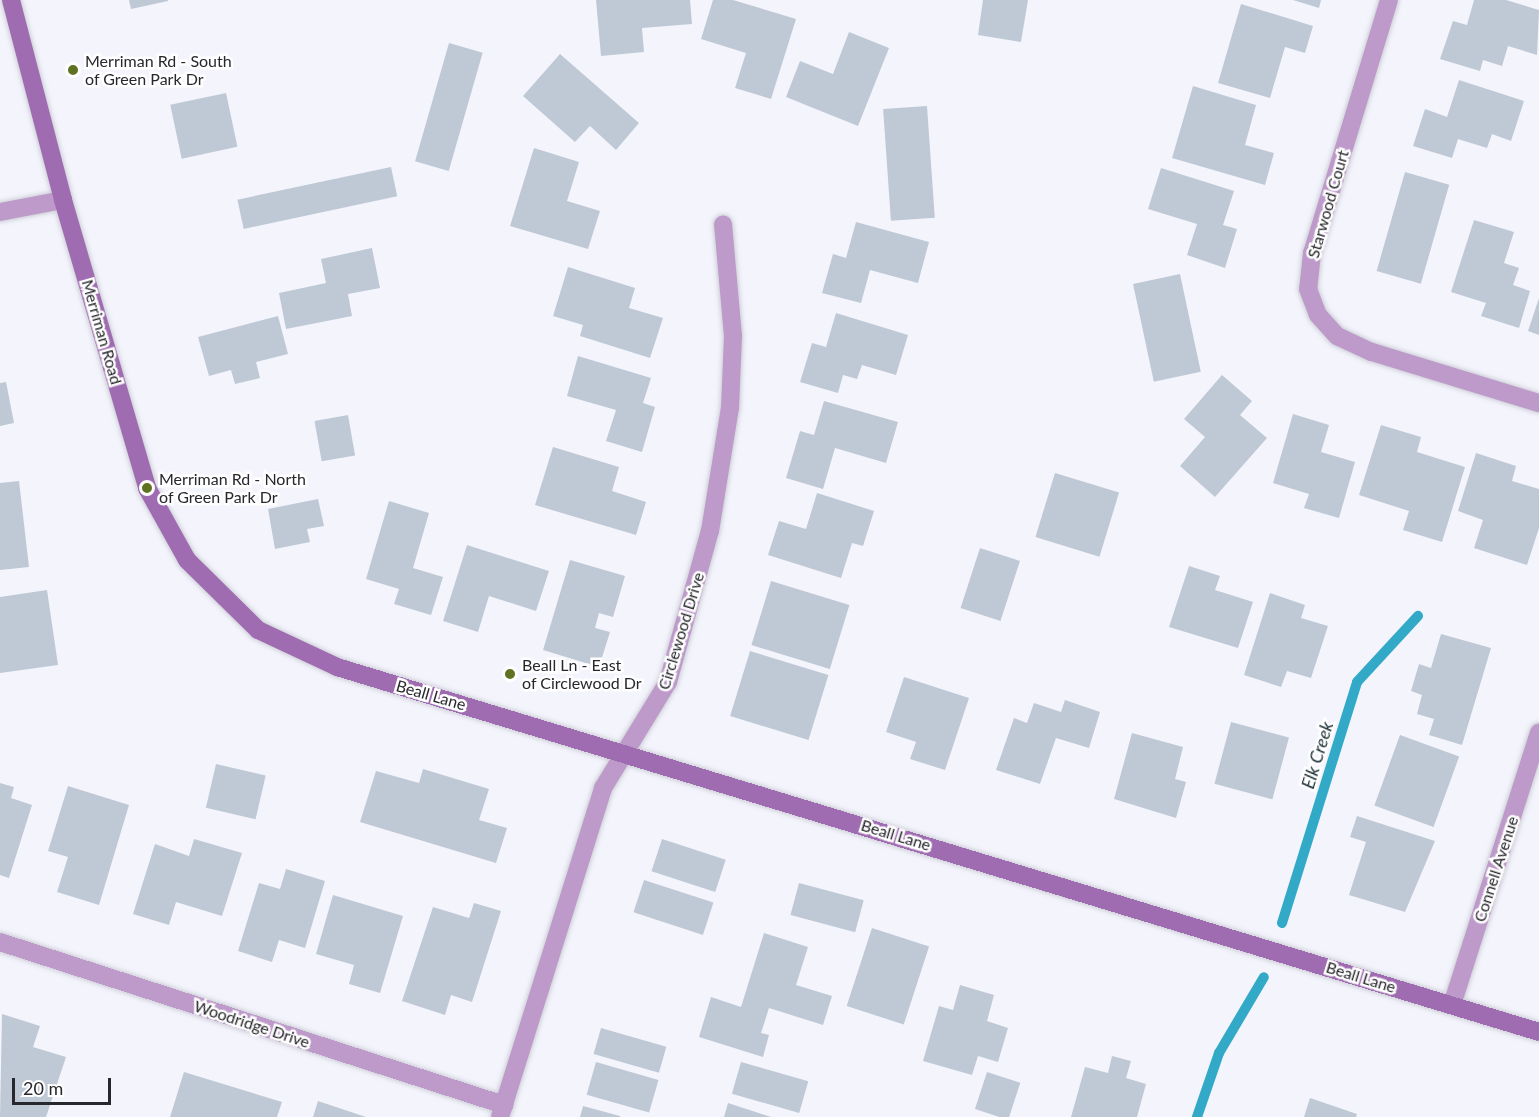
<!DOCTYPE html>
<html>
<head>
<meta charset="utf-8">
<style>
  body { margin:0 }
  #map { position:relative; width:1539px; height:1117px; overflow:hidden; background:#f4f4fd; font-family:Lato,sans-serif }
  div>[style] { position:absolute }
  .stream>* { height:10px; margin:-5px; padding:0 5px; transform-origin:5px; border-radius:5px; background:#33a9c8 }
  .building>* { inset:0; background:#bfc9d5; transform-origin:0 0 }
  .roads { filter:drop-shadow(0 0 2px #cfcfd8) drop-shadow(0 0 2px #cfcfd8) }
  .street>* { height:18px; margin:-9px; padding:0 9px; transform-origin:9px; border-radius:9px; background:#bd9ac9 }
  .secondary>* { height:18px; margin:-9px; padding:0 9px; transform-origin:9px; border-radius:9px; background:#a06cb1 }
  .dots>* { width:16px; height:16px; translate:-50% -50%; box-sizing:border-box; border:3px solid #fff; border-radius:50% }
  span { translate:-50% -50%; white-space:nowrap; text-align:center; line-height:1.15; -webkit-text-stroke:5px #fff; paint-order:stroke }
  .poi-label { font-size:16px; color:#27272d }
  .left { translate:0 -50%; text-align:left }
  .street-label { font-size:16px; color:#27272d }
  .water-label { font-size:18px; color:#1b2f36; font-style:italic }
  .scale { position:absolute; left:12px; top:1078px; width:99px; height:27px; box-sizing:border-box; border:3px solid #27272d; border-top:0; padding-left:8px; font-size:18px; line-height:21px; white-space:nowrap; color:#27272d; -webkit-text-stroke:4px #fff; paint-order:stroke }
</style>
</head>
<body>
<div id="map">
  <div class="stream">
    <i style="left:1282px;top:923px;width:252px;rotate:-72.7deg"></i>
    <i style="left:1357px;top:682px;width:90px;rotate:-47.3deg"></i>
    <i style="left:1197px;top:1117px;width:68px;rotate:-71deg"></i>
    <i style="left:1219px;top:1053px;width:88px;rotate:-59.4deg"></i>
  </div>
  <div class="building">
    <i style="clip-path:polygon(129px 0,168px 0,168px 1px,131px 9px)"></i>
    <i style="clip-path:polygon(596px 0,690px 0,692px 24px,642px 28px,644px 52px,601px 56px)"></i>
    <i style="clip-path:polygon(713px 0,733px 0,796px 19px,771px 99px,735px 88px,746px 53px,701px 39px)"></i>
    <i style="clip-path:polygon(983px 0,1028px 0,1021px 42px,978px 35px)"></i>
    <i style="clip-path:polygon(1293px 0,1321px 0,1319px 8px)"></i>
    <i style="clip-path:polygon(1474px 0,1506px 0,1539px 10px,1537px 55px,1508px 46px,1502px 66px,1483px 60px,1480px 71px,1440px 59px,1453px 21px,1467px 25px)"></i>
    <i style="clip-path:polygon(1241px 4px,1313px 26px,1305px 53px,1285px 47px,1270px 98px,1218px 83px)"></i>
    <i style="clip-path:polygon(849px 32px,889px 48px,858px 126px,786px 97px,800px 61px,833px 74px)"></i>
    <i style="left:449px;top:43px;width:35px;height:123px;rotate:16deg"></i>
    <i style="clip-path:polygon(560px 54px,639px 123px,616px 150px,590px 126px,575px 142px,523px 96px)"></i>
    <i style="clip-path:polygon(1459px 80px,1524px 101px,1511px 141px,1492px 134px,1487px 148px,1458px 139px,1452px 158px,1413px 146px,1425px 109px,1447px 117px)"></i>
    <i style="clip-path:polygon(1193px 86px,1256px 105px,1245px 145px,1274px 153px,1265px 185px,1172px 158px)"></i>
    <i style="left:226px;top:93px;width:55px;height:57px;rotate:78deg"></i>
    <i style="left:927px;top:106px;width:112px;height:44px;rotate:86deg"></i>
    <i style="clip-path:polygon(534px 148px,579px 162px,567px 201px,600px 211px,588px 249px,510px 226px)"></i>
    <i style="left:391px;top:167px;width:30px;height:157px;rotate:78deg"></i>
    <i style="clip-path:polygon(1161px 168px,1234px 191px,1223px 225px,1237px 229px,1225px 268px,1187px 255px,1197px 224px,1148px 209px)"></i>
    <i style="left:1405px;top:172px;width:46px;height:103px;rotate:16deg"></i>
    <i style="clip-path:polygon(1474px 220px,1514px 232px,1504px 263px,1519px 268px,1513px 285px,1530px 291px,1519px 328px,1481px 316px,1486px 303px,1451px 292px)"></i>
    <i style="clip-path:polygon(856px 222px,929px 242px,918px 283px,870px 270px,861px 303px,822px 293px,833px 254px,846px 258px)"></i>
    <i style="clip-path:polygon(372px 248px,380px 288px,348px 294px,352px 316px,286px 329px,279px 293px,326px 283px,321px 259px)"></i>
    <i style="clip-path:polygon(568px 267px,635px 288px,629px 308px,663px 318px,650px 358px,580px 336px,583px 325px,553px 316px)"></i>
    <i style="left:1180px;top:274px;width:100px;height:48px;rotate:78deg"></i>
    <i style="clip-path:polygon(1539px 298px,1539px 335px,1528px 331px)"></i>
    <i style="clip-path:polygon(836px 313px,908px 335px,896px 375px,862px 365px,857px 379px,843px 375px,838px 393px,800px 382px,812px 343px,826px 347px)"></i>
    <i style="clip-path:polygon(278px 316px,288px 354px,256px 362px,260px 378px,235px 384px,231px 370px,209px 376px,198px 337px)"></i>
    <i style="clip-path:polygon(578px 356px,651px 378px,643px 403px,655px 407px,642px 452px,606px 441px,616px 410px,567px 396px)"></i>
    <i style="clip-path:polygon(1222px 375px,1252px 401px,1240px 415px,1267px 438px,1215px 497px,1180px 466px,1205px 437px,1184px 419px)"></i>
    <i style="clip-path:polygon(6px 382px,14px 423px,0 426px,0 383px)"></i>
    <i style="clip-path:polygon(824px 401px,898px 422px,886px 463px,835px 448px,823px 489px,786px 478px,800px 431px,814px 435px)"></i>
    <i style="clip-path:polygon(1293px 414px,1329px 425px,1321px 452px,1355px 462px,1339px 518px,1304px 508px,1309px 494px,1273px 483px)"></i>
    <i style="left:348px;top:415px;width:41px;height:34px;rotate:80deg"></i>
    <i style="clip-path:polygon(1381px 425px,1421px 437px,1417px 452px,1465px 467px,1442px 542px,1403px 530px,1409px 511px,1359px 495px)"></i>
    <i style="clip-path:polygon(553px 447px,619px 467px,612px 491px,646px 502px,636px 535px,535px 505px)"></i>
    <i style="clip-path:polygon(1476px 453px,1516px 466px,1512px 481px,1539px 489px,1539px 528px,1527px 565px,1474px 548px,1483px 520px,1458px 511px)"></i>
    <i style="left:1055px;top:473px;width:67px;height:67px;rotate:17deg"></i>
    <i style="clip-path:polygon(19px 481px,29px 567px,0 570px,0 483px)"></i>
    <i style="clip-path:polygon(817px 493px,874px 511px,863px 546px,852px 543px,841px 578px,768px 555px,779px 521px,806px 529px)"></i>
    <i style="clip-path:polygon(318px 499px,324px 526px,307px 529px,310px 542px,275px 549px,268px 509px)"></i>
    <i style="clip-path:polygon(389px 501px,429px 513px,413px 568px,443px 577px,431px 615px,394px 604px,399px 589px,366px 579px)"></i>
    <i style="clip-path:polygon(467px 545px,549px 571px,536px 611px,489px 596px,478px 632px,443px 621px)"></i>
    <i style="left:980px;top:548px;width:42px;height:63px;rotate:18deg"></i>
    <i style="clip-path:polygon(570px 560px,625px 576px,613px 617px,599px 613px,595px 628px,610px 632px,599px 667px,543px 650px)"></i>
    <i style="clip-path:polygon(1189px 566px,1220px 576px,1215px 590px,1253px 602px,1238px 648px,1169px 627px)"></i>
    <i style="left:771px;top:581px;width:82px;height:67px;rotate:17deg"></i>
    <i style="clip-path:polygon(47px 590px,58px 665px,0 673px,0 597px)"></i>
    <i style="clip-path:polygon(1270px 593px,1305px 605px,1301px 618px,1328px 626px,1311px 678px,1287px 671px,1281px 687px,1244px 675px)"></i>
    <i style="clip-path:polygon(1441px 634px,1491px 648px,1462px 745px,1429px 735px,1434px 719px,1417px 714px,1422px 695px,1411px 691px,1419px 664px,1431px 668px)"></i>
    <i style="left:750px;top:651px;width:82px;height:68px;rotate:17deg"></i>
    <i style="clip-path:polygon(904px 677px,969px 698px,945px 770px,910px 759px,916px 742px,886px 732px)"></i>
    <i style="clip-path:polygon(1065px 700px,1100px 712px,1089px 748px,1056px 738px,1040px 784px,996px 770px,1014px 718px,1027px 723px,1034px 703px,1061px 712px)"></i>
    <i style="left:1231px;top:722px;width:60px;height:64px;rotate:15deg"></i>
    <i style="clip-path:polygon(1132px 733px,1183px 747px,1175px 779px,1186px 782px,1176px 818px,1114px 799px)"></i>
    <i style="left:1400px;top:735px;width:63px;height:75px;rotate:20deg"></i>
    <i style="left:216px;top:764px;width:51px;height:45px;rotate:13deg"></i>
    <i style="clip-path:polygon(423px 769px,489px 789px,479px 820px,507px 828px,496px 863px,360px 822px,376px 771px,419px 783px)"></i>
    <i style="clip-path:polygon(0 783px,14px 787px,11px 798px,32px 805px,9px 878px,0 875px)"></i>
    <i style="clip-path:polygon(68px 786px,129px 805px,99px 905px,57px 892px,68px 857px,48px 851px)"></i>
    <i style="clip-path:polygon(1357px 816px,1435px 841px,1405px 912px,1349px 895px,1366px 842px,1350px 837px)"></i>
    <i style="clip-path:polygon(194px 839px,242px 853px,222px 916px,176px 902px,169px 925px,133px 914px,155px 844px,189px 856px)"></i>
    <i style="left:662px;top:839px;width:67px;height:34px;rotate:18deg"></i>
    <i style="clip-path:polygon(286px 869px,325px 881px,305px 948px,279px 940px,272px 962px,238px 951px,259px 883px,280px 889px)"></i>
    <i style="left:644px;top:880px;width:73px;height:34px;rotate:18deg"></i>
    <i style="left:799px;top:883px;width:67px;height:33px;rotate:15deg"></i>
    <i style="clip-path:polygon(333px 895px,403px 916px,380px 993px,349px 984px,354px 965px,316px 954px)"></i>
    <i style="clip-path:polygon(474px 903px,501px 911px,472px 1002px,451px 995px,445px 1015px,402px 1001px,433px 907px,469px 918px)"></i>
    <i style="left:872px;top:928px;width:60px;height:82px;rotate:18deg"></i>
    <i style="clip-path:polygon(764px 933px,808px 947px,796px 985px,832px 996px,823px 1025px,769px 1008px,761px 1033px,769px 1035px,763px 1057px,699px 1037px,711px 997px,741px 1007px)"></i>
    <i style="clip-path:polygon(960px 985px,994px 995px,987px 1021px,1008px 1028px,998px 1062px,978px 1056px,972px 1075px,923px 1061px,939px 1006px,953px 1010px)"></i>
    <i style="clip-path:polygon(2px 1014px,40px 1026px,33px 1047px,66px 1057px,46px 1117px,0 1117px)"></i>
    <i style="left:601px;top:1028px;width:68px;height:27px;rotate:16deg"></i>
    <i style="clip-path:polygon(1112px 1056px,1131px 1061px,1126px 1078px,1146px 1084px,1137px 1117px,1071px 1117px,1085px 1067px,1108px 1073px)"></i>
    <i style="left:596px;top:1062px;width:65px;height:34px;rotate:16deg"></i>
    <i style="left:741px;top:1062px;width:70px;height:33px;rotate:16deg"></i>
    <i style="clip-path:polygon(184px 1072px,282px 1102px,277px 1117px,170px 1117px)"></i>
    <i style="left:987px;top:1072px;width:35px;height:39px;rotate:18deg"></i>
    <i style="clip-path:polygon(1310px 1098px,1357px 1114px,1356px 1117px,1304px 1117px)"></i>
    <i style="clip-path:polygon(318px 1101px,366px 1117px,313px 1117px)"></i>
    <i style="clip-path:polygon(728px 1103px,771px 1117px,724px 1117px)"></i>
    <i style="clip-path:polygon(583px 1106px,620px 1116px,620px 1117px,580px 1117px)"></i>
  </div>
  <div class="roads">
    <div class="street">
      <i style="left:1389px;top:0;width:264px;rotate:106.9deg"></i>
      <i style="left:1312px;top:253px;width:36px;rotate:96deg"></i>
      <i style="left:1308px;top:289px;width:28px;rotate:69deg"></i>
      <i style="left:1318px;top:315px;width:28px;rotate:48deg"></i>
      <i style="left:1337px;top:336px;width:38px;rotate:25deg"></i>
      <i style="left:1372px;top:352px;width:175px;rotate:17deg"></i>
      <i style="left:0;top:212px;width:64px;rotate:-10.8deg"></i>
      <i style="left:0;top:942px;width:530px;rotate:17.92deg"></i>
      <i style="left:1452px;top:1005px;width:286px;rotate:-72.3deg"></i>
      <i style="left:500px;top:1117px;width:345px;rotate:-72.6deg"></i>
      <i style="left:603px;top:788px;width:124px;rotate:-58.5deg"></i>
      <i style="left:668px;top:682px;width:157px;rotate:-74.5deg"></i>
      <i style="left:710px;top:531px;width:125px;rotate:-80.8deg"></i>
      <i style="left:730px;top:408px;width:72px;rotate:-87.6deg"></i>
      <i style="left:733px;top:336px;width:112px;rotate:-95.1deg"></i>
    </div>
    <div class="secondary">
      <i style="left:11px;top:0;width:207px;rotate:75.4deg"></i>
      <i style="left:63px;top:200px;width:300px;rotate:73.7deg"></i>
      <i style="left:147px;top:488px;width:82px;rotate:60.9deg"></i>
      <i style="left:187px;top:560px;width:100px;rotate:44.6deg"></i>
      <i style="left:258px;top:630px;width:87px;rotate:25.1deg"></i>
      <i style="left:337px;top:667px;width:1256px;rotate:16.89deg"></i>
    </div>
  </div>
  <div class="dots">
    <i style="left:73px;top:70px;background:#5e7222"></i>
    <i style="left:147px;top:488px;background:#5e7222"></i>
    <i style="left:510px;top:674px;background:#5e7222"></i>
  </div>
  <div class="poi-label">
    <span class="left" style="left:85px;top:70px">Merriman Rd - South<br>of Green Park Dr</span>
    <span class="left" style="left:159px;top:488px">Merriman Rd - North<br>of Green Park Dr</span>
    <span class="left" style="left:522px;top:674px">Beall Ln - East<br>of Circlewood Dr</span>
  </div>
  <div class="street-label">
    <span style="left:1328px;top:204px;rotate:-74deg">Starwood Court</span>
    <span style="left:102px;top:332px;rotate:74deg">Merriman Road</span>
    <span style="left:681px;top:631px;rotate:-73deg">Circlewood Drive</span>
    <span style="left:431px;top:695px;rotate:16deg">Beall Lane</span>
    <span style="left:896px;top:835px;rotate:17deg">Beall Lane</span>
    <span style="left:1496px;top:869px;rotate:-72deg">Connell Avenue</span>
    <span style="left:1361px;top:977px;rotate:17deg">Beall Lane</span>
    <span style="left:252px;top:1024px;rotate:18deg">Woodridge Drive</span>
  </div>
  <div class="water-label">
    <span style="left:1317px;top:755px;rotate:-73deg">Elk Creek</span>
  </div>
  <div class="scale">20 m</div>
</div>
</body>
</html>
